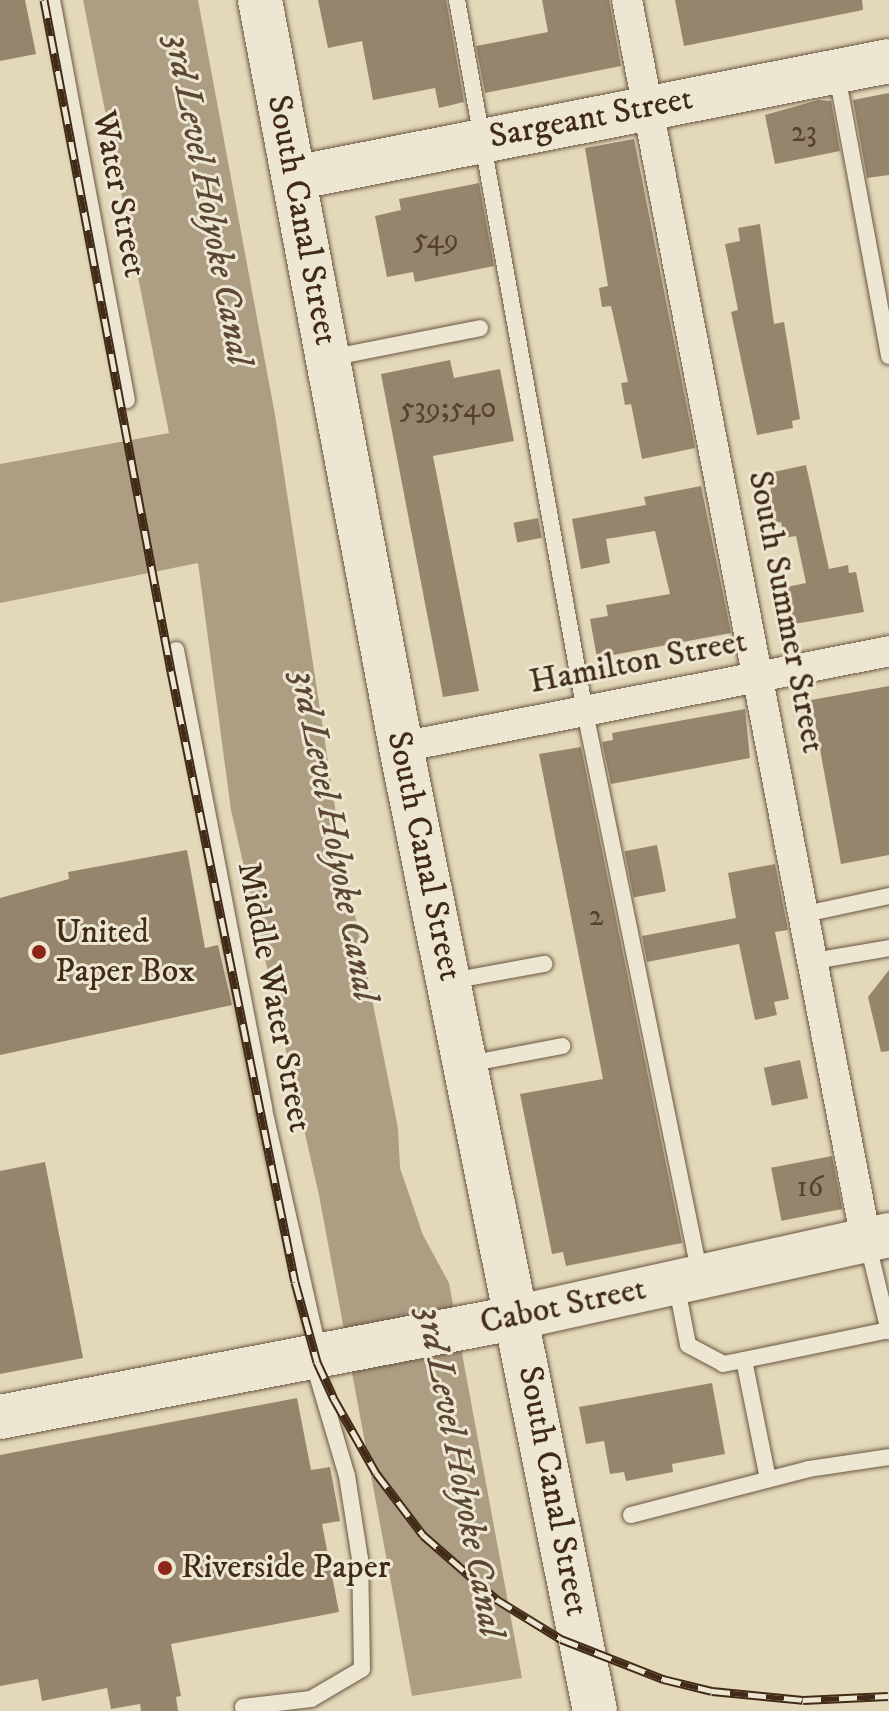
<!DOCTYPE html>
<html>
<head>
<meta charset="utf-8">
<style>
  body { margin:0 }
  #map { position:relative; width:889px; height:1711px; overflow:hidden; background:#e3d8ba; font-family:"IM FELL DW Pica",serif }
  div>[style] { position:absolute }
  .water>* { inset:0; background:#ac9d83 }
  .building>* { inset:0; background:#95856c; transform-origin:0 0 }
  .roads { filter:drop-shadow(0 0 2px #6a5640) drop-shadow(0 0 2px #6a5640) }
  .lane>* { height:16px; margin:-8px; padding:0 8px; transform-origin:8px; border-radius:8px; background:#ede6d2 }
  .street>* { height:30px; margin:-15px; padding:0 15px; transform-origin:15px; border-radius:15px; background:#ede6d2 }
  .secondary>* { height:44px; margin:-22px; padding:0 22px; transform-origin:22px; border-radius:22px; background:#ede6d2 }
  .rail>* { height:9px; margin-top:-4.5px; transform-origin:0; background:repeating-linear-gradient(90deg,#ede6d2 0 18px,#412b17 0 36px); box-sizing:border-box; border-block:2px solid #412b17 }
  .dots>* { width:22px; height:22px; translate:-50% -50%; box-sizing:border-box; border:4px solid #ede6d2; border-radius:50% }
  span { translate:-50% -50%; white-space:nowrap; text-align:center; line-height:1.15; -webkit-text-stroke:6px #ede6d2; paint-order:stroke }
  .number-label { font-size:30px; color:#56422c }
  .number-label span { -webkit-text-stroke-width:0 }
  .street-label { font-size:34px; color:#412b17 }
  .poi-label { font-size:34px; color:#412b17 }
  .left { translate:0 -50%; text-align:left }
  .water-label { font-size:36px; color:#5c4832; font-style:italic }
</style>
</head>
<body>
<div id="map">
  <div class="water">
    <i style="clip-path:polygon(83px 0,198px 0,275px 415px,340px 840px,398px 1128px,400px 1168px,423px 1235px,449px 1283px,522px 1678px,412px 1696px,319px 1195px,231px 810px,198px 563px,0 603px,0 464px,169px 433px)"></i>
  </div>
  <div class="building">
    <i style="clip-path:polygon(0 0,25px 0,36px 54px,0 61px)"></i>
    <i style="clip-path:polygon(318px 0,446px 0,464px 102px,439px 108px,435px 88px,373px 100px,362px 41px,328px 48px)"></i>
    <i style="clip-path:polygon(542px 0,609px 0,621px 66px,485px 93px,476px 46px,548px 32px)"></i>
    <i style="clip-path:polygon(675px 0,862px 0,863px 10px,684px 46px)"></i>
    <i style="clip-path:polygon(889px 93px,889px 175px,867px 178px,853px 100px)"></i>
    <i style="clip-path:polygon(818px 100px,831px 101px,840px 151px,775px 164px,765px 115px)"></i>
    <i style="clip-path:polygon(634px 139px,695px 448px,642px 459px,631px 404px,625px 405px,621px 383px,628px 382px,611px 306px,602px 307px,599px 288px,608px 286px,585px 148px)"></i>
    <i style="clip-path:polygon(479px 183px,494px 266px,415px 282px,413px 272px,387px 277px,375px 216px,401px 210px,399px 199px)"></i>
    <i style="clip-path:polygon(760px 224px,774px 324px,784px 322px,800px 419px,792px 421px,793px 428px,757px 435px,731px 312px,738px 310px,725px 244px,740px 241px,738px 228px)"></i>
    <i style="clip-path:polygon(450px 360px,454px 378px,500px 369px,514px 441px,433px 456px,479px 691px,443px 697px,381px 374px)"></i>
    <i style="clip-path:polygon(806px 465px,829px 569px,848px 565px,849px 573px,856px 572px,864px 612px,794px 624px,787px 587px,806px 583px,796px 536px,784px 538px,781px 522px,774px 523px,769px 473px)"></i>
    <i style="clip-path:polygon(701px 486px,731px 633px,597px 658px,590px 619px,608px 616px,606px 605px,670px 594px,655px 531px,606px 539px,610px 563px,581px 569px,572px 519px,646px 505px,644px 497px)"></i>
    <i style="left:538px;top:518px;width:20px;height:25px;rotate:79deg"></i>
    <i style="clip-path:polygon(889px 686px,889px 855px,841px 864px,811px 700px)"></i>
    <i style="clip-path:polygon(745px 709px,750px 758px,611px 784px,602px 742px,613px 740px,612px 733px)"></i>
    <i style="clip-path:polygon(581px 747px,682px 1243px,566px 1266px,563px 1252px,552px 1254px,520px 1094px,603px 1079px,539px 754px)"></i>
    <i style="left:657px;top:845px;width:47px;height:33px;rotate:79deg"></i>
    <i style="clip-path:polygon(187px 850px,205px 948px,218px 945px,232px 1005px,0 1055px,0 898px,69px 879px,68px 872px)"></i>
    <i style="clip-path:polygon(775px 864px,788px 930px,775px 932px,789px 999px,774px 1002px,777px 1015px,755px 1020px,739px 944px,647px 962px,642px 936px,736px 918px,728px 873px)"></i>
    <i style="clip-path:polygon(889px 970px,889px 1051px,881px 1052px,868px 997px)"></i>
    <i style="left:800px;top:1060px;width:39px;height:37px;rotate:78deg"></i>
    <i style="left:832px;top:1156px;width:54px;height:62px;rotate:79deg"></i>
    <i style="clip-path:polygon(45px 1162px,83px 1358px,0 1374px,0 1171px)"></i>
    <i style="clip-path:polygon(712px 1383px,725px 1454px,672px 1464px,673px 1472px,626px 1481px,624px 1472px,610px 1474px,604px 1441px,586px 1444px,579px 1407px)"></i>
    <i style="clip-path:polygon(297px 1398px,311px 1470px,330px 1467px,340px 1521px,322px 1524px,339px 1612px,171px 1644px,181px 1696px,176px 1697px,178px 1711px,141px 1711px,140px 1704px,111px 1709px,107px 1688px,42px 1701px,38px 1679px,0 1686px,0 1455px)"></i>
  </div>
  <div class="roads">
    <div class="lane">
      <i style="left:52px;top:0;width:407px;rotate:79.4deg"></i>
      <i style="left:457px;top:0;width:723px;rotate:79.81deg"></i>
      <i style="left:585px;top:712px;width:575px;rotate:78.46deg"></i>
      <i style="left:837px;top:75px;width:286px;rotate:79.5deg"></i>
      <i style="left:329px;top:358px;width:154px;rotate:-11.2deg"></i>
      <i style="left:176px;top:650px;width:467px;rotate:79.1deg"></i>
      <i style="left:264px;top:1109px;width:251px;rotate:77.3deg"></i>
      <i style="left:805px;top:914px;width:86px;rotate:-12.1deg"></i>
      <i style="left:814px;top:961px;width:76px;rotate:-9.8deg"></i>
      <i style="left:451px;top:981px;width:95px;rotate:-10.4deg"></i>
      <i style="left:468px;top:1064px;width:96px;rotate:-10.8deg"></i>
      <i style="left:867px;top:1241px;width:93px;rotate:76.3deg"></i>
      <i style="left:676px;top:1283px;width:63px;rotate:79deg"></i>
      <i style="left:688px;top:1345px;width:40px;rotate:28deg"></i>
      <i style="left:723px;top:1364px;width:21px;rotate:-11deg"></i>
      <i style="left:744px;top:1360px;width:121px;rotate:78.6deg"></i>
      <i style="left:744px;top:1360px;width:148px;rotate:-11.7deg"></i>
      <i style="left:631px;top:1515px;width:184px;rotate:-14.5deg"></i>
      <i style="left:809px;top:1469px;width:81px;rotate:-8.5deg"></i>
      <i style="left:243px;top:1707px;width:68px;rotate:-6.7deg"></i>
      <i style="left:311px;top:1699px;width:59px;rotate:-30.5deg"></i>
      <i style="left:362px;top:1669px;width:110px;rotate:-91deg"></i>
      <i style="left:360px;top:1559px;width:84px;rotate:-98.9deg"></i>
      <i style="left:347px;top:1476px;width:123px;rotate:-106.5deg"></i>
    </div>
    <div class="street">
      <i style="left:627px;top:0;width:1263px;rotate:79.09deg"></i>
      <i style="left:401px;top:747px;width:497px;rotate:-11.1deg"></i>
    </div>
    <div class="secondary">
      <i style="left:260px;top:0;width:760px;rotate:79.31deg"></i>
      <i style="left:401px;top:747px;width:983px;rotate:78.62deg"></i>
      <i style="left:294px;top:178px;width:606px;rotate:-11.12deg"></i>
      <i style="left:0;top:1417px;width:529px;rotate:-10.91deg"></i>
      <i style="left:519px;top:1317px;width:379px;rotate:-12.5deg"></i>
    </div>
  </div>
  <div class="rail">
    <i style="left:44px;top:0;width:683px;rotate:79.28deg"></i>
    <i style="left:171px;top:671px;width:623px;rotate:78.53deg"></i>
    <i style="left:295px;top:1282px;width:83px;rotate:74.6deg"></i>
    <i style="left:317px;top:1362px;width:41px;rotate:65.3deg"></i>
    <i style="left:334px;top:1399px;width:85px;rotate:60.4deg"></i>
    <i style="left:376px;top:1473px;width:78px;rotate:52.8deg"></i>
    <i style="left:423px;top:1535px;width:97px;rotate:41.2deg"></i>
    <i style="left:496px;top:1599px;width:76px;rotate:31.6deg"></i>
    <i style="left:561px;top:1639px;width:110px;rotate:21.4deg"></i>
    <i style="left:663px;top:1679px;width:50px;rotate:13.8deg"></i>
    <i style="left:712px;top:1691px;width:91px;rotate:5.6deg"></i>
    <i style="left:803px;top:1700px;width:85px;rotate:-2.7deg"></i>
  </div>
  <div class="dots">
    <i style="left:39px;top:952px;background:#8f2418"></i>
    <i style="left:165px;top:1568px;background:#8f2418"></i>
  </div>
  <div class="number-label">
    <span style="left:804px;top:133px">23</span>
    <span style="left:436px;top:240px">549</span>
    <span style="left:448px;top:409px">539;540</span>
    <span style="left:596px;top:917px">2</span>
    <span style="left:810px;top:1188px">16</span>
  </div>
  <div class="street-label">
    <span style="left:591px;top:118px;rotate:-11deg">Sargeant Street</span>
    <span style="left:119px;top:194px;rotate:79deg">Water Street</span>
    <span style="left:302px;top:220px;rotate:79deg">South Canal Street</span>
    <span style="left:786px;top:612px;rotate:79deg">South Summer Street</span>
    <span style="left:638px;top:662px;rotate:-11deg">Hamilton Street</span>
    <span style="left:424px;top:856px;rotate:78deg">South Canal Street</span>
    <span style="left:274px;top:997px;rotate:79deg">Middle Water Street</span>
    <span style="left:563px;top:1306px;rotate:-12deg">Cabot Street</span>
    <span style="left:553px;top:1491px;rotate:79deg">South Canal Street</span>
  </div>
  <div class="poi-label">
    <span class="left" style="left:55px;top:952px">United<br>Paper Box</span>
    <span class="left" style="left:181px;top:1568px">Riverside Paper</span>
  </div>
  <div class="water-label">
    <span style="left:208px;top:200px;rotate:79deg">3rd Level Holyoke Canal</span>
    <span style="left:334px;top:836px;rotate:79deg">3rd Level Holyoke Canal</span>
    <span style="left:460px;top:1472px;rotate:79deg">3rd Level Holyoke Canal</span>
  </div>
</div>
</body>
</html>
